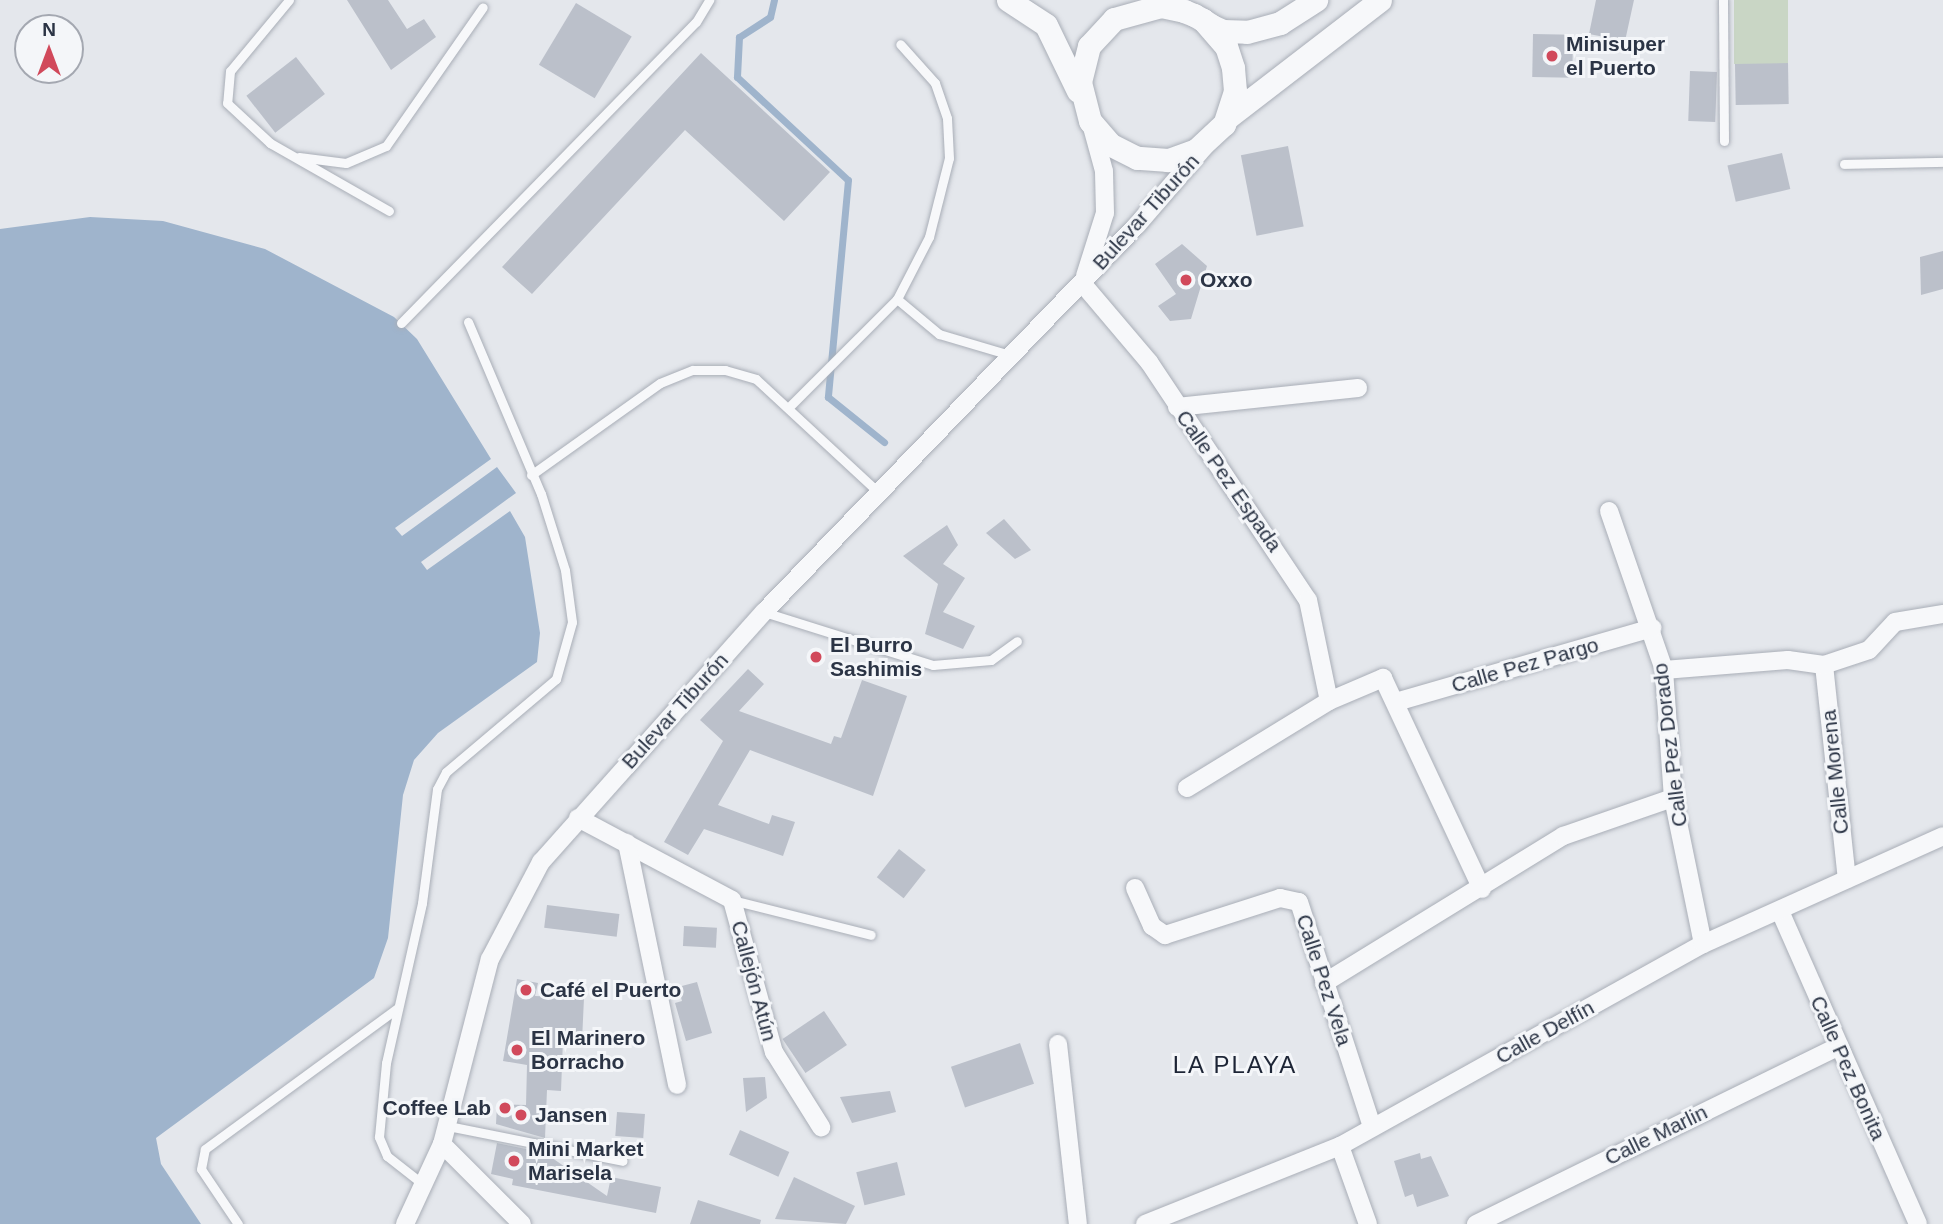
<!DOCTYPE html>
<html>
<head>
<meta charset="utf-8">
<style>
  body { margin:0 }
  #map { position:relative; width:1943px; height:1224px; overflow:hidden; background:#e4e7ec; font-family:Helvetica,sans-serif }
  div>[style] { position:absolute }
  .green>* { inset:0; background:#c9d6c5; transform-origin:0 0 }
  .water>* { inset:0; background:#9fb4cc }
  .stream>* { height:7px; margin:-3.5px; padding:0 3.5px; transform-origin:3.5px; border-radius:3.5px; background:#9fb4cc }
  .building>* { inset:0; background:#bbc0ca; transform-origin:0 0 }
  .roads { filter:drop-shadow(0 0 2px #a9aeb7) drop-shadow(0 0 2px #a9aeb7) }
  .service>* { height:9px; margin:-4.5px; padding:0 4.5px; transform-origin:4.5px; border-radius:4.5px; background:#f7f8fa }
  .minor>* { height:18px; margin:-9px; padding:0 9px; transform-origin:9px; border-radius:9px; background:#f7f8fa }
  .tertiary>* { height:23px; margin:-11.5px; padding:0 11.5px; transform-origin:11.5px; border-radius:11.5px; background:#f7f8fa }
  .dots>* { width:19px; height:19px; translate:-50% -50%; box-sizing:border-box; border:4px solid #f4f6f9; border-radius:50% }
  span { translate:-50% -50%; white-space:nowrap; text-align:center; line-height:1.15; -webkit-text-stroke:6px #f4f6f9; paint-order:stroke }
  .poi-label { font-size:21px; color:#2b3445; font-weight:700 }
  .left { translate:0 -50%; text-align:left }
  .right { translate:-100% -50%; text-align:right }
  .street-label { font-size:21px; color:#2b3445 }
  .quarter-label { font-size:24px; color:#1d2536; letter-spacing:2px }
  .north { position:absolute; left:14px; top:14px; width:70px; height:70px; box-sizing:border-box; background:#f4f6f9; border:2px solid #a4a8b1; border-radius:50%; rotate:0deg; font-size:19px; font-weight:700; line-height:28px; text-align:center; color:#2b3445 }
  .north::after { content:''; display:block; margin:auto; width:24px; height:32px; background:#d1495b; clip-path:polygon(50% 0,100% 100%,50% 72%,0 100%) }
</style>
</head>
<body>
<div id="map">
  <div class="green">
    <i style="left:1734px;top:0;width:54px;height:64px"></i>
  </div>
  <div class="water">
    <i style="clip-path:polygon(90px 217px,163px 221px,265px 249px,394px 317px,417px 339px,491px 459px,395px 528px,402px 536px,497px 467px,516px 493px,421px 562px,427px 570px,510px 511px,525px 537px,540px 633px,537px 662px,438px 733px,414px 760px,403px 795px,388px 938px,374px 978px,156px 1138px,161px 1164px,201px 1224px,0 1224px,0 229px)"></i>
  </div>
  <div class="stream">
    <i style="left:774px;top:0;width:17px;rotate:103deg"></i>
    <i style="left:770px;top:17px;width:37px;rotate:147deg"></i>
    <i style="left:739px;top:37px;width:40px;rotate:92.9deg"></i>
    <i style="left:737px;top:77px;width:151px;rotate:42.9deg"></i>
    <i style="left:848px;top:180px;width:218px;rotate:95.3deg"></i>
    <i style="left:828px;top:397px;width:72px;rotate:38.8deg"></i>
  </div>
  <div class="building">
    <i style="clip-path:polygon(347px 0,388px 0,407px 29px,424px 19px,436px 37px,391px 70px)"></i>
    <i style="clip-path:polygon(1596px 0,1634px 0,1625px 41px,1589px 34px)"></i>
    <i style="left:576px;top:3px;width:65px;height:72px;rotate:31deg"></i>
    <i style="left:1533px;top:34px;width:40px;height:43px;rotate:1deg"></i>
    <i style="clip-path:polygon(701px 53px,830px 172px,784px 221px,685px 130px,532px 294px,502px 267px)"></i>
    <i style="left:296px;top:57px;width:47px;height:63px;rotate:52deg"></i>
    <i style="left:1788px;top:63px;width:41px;height:53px;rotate:89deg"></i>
    <i style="left:1690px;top:71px;width:27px;height:50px;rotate:2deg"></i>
    <i style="left:1288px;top:146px;width:82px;height:48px;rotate:79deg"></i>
    <i style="left:1782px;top:153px;width:37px;height:56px;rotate:77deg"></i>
    <i style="clip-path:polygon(1182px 244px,1207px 266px,1191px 319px,1170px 321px,1158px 306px,1176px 294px,1155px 264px)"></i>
    <i style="clip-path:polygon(1943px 251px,1943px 289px,1921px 295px,1920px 257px)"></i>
    <i style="clip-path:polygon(1004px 519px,1031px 550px,1015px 559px,986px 533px)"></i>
    <i style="clip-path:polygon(947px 525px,958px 545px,943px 564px,965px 578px,943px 612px,975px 626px,963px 649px,925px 634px,938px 584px,903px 556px)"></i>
    <i style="clip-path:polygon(748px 669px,764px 684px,739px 711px,831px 744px,834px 736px,841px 738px,862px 680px,907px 696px,873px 796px,750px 750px,718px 805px,769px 824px,772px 815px,795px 822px,783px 856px,704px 829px,688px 855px,664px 842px,723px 741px,700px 720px)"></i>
    <i style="left:899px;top:849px;width:34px;height:36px;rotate:38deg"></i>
    <i style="left:547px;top:905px;width:73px;height:23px;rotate:7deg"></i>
    <i style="left:684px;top:926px;width:33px;height:20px;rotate:3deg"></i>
    <i style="clip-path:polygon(517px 979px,538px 983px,535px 996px,584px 998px,582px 1041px,563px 1040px,561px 1091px,547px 1090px,545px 1138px,496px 1124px,497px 1104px,526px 1105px,527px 1065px,503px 1061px)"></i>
    <i style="clip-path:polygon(697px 982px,712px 1033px,686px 1041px,675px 1003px,682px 1001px,678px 987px)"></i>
    <i style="left:824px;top:1011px;width:41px;height:50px;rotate:56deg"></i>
    <i style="left:1020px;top:1043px;width:43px;height:73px;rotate:71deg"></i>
    <i style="clip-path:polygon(765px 1077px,767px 1098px,746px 1112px,743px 1078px)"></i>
    <i style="clip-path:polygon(890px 1091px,896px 1112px,852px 1123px,840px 1097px)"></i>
    <i style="left:617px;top:1112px;width:28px;height:24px;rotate:4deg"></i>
    <i style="left:740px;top:1130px;width:54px;height:27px;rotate:24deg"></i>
    <i style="clip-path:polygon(497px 1143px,545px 1153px,607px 1196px,611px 1177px,661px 1187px,656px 1213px,512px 1185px,513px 1179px,491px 1174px)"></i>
    <i style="clip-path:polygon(1420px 1153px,1421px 1159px,1431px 1156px,1449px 1196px,1417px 1207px,1413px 1194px,1405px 1197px,1394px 1161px)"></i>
    <i style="left:897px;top:1162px;width:34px;height:42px;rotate:76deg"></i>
    <i style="clip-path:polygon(794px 1177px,855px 1206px,846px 1224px,775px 1219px)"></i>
    <i style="clip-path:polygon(698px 1200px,761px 1220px,760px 1224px,690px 1224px)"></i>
  </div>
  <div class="roads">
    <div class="service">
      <i style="left:289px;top:0;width:92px;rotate:129.7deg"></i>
      <i style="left:230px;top:71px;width:32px;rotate:95deg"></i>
      <i style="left:227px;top:103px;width:59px;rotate:42.9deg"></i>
      <i style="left:270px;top:143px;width:137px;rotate:29.7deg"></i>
      <i style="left:1723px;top:0;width:141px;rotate:89.6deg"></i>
      <i style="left:299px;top:157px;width:47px;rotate:7.3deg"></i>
      <i style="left:346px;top:163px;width:43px;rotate:-23deg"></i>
      <i style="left:386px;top:146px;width:169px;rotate:-55.1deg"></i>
      <i style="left:1844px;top:164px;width:99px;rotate:-1.2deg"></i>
      <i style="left:897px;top:299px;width:70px;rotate:-62.7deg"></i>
      <i style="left:929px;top:237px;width:81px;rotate:-75.8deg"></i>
      <i style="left:949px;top:158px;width:40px;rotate:-92.9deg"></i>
      <i style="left:947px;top:118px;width:37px;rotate:-109deg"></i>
      <i style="left:935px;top:83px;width:52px;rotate:-131.9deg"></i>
      <i style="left:401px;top:323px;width:421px;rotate:-45.6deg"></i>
      <i style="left:696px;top:22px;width:26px;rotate:-59deg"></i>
      <i style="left:788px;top:408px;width:154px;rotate:-45deg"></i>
      <i style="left:897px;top:299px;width:55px;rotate:39.8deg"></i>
      <i style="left:939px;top:334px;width:74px;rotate:16.5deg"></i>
      <i style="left:531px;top:475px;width:158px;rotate:-35.5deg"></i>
      <i style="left:660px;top:383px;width:35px;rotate:-22deg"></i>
      <i style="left:693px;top:370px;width:32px"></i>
      <i style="left:725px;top:370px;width:32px;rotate:16deg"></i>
      <i style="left:756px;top:379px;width:166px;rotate:42.8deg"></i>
      <i style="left:764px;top:612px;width:177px;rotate:17.4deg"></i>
      <i style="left:933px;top:665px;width:58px;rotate:-4.9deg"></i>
      <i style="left:991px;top:660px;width:32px;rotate:-36deg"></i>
      <i style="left:732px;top:900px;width:143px;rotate:14.1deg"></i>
      <i style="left:448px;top:1126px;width:178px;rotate:11.3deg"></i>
      <i style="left:424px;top:1185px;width:47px;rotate:-141.9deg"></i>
      <i style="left:387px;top:1156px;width:21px;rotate:-113deg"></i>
      <i style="left:379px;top:1137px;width:74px;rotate:-84.6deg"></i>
      <i style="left:386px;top:1063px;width:164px;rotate:-77.3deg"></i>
      <i style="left:422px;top:903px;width:115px;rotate:-82.5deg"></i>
      <i style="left:437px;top:789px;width:19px;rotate:-62deg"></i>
      <i style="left:446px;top:772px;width:144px;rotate:-40.2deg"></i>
      <i style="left:556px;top:679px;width:59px;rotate:-74.3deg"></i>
      <i style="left:572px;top:622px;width:52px;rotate:-97.7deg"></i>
      <i style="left:565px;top:570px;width:80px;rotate:-107.5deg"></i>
      <i style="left:541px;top:494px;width:187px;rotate:-113deg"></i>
      <i style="left:238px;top:1224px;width:66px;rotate:-123.9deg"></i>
      <i style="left:201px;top:1169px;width:20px;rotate:-79deg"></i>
      <i style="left:205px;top:1149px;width:239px;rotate:-36.2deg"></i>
    </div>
    <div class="minor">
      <i style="left:1085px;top:276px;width:66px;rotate:-72.4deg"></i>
      <i style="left:1105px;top:213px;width:42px;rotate:-91.4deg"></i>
      <i style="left:1104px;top:171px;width:46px;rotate:-105.3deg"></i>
      <i style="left:1082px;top:283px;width:104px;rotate:49.7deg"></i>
      <i style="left:1149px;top:362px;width:286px;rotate:56.3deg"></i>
      <i style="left:1308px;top:600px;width:103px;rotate:78.3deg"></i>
      <i style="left:1177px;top:407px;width:182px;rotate:-6deg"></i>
      <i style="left:1609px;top:511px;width:168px;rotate:70.9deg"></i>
      <i style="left:1664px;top:670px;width:128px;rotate:86deg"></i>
      <i style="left:1673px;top:798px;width:149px;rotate:78.4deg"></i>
      <i style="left:1824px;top:665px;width:215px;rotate:83.9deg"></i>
      <i style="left:1664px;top:670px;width:124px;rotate:-4.6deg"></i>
      <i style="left:1788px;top:660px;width:36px;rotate:8deg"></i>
      <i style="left:1824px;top:665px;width:47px;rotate:-18.4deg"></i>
      <i style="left:1869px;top:650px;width:38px;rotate:-47deg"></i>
      <i style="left:1895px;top:622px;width:49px;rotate:-9.5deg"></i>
      <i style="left:1396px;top:702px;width:267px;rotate:-16.1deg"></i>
      <i style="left:1187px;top:788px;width:167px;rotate:-31.5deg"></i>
      <i style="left:1329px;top:701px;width:59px;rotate:-23.1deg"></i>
      <i style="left:1383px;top:678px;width:233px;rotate:64.9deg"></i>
      <i style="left:578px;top:818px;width:174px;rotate:28deg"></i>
      <i style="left:732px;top:900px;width:158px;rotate:74.6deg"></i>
      <i style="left:774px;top:1052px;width:89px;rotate:57.9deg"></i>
      <i style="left:627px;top:843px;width:247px;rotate:78.3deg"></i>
      <i style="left:1135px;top:888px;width:42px;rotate:65.9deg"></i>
      <i style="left:1152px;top:926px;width:16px;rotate:35deg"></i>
      <i style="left:1165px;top:935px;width:121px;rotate:-17.8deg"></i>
      <i style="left:1280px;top:898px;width:19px;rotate:12deg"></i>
      <i style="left:1299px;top:902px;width:237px;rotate:72deg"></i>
      <i style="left:1780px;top:911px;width:342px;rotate:66.2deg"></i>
      <i style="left:1324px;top:983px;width:281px;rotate:-31.6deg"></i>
      <i style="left:1563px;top:836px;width:116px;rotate:-19.1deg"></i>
      <i style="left:1058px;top:1044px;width:181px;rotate:83.7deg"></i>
      <i style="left:442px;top:1144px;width:113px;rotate:45deg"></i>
      <i style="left:1340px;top:1146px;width:83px;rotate:70.3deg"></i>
      <i style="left:405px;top:1224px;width:88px;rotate:-65.2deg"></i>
      <i style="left:442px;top:1144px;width:191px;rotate:-75.5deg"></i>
      <i style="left:490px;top:959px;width:110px;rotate:-62.3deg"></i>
      <i style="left:541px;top:862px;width:335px;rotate:-48.3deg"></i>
      <i style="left:764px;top:612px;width:537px;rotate:-46.06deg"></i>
      <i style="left:1137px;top:225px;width:103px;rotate:-49.3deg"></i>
      <i style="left:1145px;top:1224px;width:210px;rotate:-21.8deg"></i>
      <i style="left:1340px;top:1146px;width:415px;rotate:-29.1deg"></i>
      <i style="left:1703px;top:944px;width:263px;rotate:-24.2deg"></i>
      <i style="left:1476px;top:1224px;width:402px;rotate:-26.1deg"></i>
    </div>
    <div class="tertiary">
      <i style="left:1008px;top:0;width:45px;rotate:33.3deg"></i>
      <i style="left:1046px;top:25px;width:73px;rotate:64.1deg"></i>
      <i style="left:1203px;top:20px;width:35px;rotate:49deg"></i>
      <i style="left:1226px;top:46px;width:23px;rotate:72deg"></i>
      <i style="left:1233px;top:68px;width:23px;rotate:85deg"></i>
      <i style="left:1235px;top:91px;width:35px;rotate:108deg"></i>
      <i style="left:1224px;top:124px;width:38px;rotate:137deg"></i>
      <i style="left:1196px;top:150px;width:30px;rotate:160deg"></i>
      <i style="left:1168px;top:160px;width:31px;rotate:-176deg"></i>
      <i style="left:1137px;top:158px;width:30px;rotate:-153deg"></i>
      <i style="left:1110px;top:144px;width:30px;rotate:-131deg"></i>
      <i style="left:1090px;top:121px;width:40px;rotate:-104.4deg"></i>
      <i style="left:1080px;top:82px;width:37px;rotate:-76deg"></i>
      <i style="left:1089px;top:46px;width:37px;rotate:-47deg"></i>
      <i style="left:1114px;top:19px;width:49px;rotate:-15.5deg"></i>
      <i style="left:1161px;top:6px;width:24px;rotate:12deg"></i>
      <i style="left:1184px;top:11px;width:11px;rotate:22deg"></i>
      <i style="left:1194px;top:15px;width:10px;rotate:29deg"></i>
      <i style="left:1203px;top:20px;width:11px;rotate:34deg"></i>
      <i style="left:1212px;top:26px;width:12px;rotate:24deg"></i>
      <i style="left:1223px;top:31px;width:24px;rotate:2deg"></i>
      <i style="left:1247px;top:32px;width:34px;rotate:-15deg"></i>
      <i style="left:1280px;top:23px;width:43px;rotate:-32.6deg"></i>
      <i style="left:1227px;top:118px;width:193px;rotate:-37.6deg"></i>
    </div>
  </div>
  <div class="dots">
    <i style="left:1552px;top:56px;background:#d1495b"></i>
    <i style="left:1186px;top:280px;background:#d1495b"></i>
    <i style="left:816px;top:657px;background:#d1495b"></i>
    <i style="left:526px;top:990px;background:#d1495b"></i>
    <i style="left:517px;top:1050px;background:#d1495b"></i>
    <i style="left:505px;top:1108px;background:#d1495b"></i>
    <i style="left:521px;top:1115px;background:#d1495b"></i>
    <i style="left:514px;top:1161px;background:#d1495b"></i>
  </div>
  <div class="poi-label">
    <span class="left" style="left:1566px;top:56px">Minisuper<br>el Puerto</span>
    <span class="left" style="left:1200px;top:280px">Oxxo</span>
    <span class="left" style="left:830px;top:657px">El Burro<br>Sashimis</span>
    <span class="left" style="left:540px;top:990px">Café el Puerto</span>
    <span class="left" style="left:531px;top:1050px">El Marinero<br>Borracho</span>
    <span class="right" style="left:491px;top:1108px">Coffee Lab</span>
    <span class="left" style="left:535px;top:1115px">Jansen</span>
    <span class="left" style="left:528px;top:1161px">Mini Market<br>Marisela</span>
  </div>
  <div class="street-label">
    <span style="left:1146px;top:212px;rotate:-48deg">Bulevar Tiburón</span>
    <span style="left:1229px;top:481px;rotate:55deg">Calle Pez Espada</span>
    <span style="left:1525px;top:665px;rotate:-16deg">Calle Pez Pargo</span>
    <span style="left:675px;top:711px;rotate:-48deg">Bulevar Tiburón</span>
    <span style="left:1670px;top:745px;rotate:-97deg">Calle Pez Dorado</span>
    <span style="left:1835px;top:772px;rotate:-96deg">Calle Morena</span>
    <span style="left:1324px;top:980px;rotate:72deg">Calle Pez Vela</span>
    <span style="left:754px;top:981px;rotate:75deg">Callejón Atún</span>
    <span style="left:1545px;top:1032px;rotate:-29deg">Calle Delfín</span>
    <span style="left:1848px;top:1068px;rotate:66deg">Calle Pez Bonita</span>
    <span style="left:1656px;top:1135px;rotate:-26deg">Calle Marlin</span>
  </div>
  <div class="quarter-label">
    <span style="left:1235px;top:1065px">LA PLAYA</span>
  </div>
  <div class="north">N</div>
</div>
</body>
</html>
